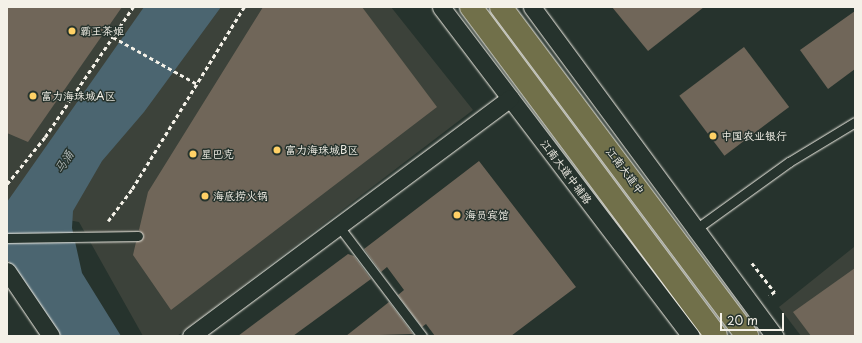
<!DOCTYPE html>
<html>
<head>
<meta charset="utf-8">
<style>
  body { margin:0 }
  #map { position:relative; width:862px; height:343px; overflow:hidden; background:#26332d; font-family:"Playpen Sans","LXGW WenKai TC",sans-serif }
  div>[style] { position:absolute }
  .built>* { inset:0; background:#3c423a }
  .water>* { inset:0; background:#4b6570 }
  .building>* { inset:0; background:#706659; transform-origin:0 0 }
  .path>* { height:2.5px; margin-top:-1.25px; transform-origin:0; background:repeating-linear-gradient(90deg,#f4f1e8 0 4px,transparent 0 7px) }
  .roads { filter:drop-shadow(0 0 1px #f4f1e8) drop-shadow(0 0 1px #f4f1e8) }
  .service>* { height:9px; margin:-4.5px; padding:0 4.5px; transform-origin:4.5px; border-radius:4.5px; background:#26332d }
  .minor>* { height:17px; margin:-8.5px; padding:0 8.5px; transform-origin:8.5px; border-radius:8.5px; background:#26332d }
  .primary>* { height:22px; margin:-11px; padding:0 11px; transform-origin:11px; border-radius:11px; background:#71704a }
  .dots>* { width:11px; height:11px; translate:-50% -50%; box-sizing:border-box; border:2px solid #26332d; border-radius:50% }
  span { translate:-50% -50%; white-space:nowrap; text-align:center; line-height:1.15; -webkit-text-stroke:3px #26332d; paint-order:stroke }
  .poi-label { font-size:11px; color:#f4f1e8 }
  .left { translate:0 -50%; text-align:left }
  .street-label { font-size:11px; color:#f4f1e8 }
  .water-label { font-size:12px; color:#b0b9b8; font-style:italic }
  .frame { position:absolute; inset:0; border:8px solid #f4f1e8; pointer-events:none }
  .scale { position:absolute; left:720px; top:313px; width:64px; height:18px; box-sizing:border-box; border:2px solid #f4f1e8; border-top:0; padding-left:5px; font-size:12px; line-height:14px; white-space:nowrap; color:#f4f1e8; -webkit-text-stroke:3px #26332d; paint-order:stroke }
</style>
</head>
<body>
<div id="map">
  <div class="built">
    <i style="clip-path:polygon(7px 7px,391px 7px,473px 110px,177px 336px,143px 336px,79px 222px,18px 211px,7px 203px)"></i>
    <i style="clip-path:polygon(854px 247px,855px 336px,801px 336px,779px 307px)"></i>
  </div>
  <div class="water">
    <i style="clip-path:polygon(144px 7px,221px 7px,144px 112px,102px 161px,73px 211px,72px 228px,82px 273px,121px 336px,59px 336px,7px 259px,7px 202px)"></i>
  </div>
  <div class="building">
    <i style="clip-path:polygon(7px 7px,122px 7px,28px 142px,7px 133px)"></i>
    <i style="clip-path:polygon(263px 7px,362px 7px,437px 107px,171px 310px,133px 255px,136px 242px,144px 236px,139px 230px,148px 192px)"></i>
    <i style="clip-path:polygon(612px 7px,704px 7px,648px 51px)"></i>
    <i style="clip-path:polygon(855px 11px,855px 69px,828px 89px,800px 50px)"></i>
    <i style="left:744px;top:47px;width:75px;height:81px;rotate:53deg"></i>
    <i style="clip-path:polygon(479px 161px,576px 287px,511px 336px,435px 336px,426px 324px,422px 327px,398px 295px,404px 290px,387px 267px,381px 272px,364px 249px)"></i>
    <i style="clip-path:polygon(348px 254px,354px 256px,371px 279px,293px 336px,238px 336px)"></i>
    <i style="clip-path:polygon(855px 268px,855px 336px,811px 336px,793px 312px)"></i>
    <i style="clip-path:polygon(389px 302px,413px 334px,346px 336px)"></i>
  </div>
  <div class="path">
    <i style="left:113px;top:37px;width:96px;rotate:29.2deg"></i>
    <i style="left:7px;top:184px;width:60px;rotate:-51deg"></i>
    <i style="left:45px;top:137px;width:157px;rotate:-55.9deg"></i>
    <i style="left:108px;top:221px;width:40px;rotate:-53deg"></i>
    <i style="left:132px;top:189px;width:214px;rotate:-58.4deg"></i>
    <i style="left:752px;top:263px;width:37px;rotate:52deg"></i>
    <i style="left:775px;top:292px;width:7px;rotate:146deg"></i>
  </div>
  <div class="roads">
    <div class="service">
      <i style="left:338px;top:225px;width:139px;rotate:52.9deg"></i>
      <i style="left:696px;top:229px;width:115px;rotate:-35.8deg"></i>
      <i style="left:789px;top:162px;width:77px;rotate:-31.2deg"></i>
      <i style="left:7px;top:238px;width:131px;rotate:-0.9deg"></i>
    </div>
    <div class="minor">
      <i style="left:441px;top:7px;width:413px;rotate:52.8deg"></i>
      <i style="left:532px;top:7px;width:409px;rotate:53.6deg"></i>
      <i style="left:7px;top:271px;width:78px;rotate:55.9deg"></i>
      <i style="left:191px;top:336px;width:398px;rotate:-36.7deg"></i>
    </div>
    <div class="primary">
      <i style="left:471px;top:7px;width:410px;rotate:53.3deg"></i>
      <i style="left:501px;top:7px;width:411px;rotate:53.2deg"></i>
    </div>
  </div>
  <div class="dots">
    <i style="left:72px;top:31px;background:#ffd166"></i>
    <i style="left:33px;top:96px;background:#ffd166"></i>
    <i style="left:713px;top:136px;background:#ffd166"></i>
    <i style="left:277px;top:150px;background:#ffd166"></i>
    <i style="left:193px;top:154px;background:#ffd166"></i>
    <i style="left:205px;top:196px;background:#ffd166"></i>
    <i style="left:457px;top:215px;background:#ffd166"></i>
  </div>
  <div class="poi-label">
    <span class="left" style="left:80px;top:31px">霸王茶姬</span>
    <span class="left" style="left:41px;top:96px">富力海珠城A区</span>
    <span class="left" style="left:721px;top:136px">中国农业银行</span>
    <span class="left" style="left:285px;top:150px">富力海珠城B区</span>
    <span class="left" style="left:201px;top:154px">星巴克</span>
    <span class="left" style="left:213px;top:196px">海底捞火锅</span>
    <span class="left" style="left:465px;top:215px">海员宾馆</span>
  </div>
  <div class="street-label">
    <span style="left:625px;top:171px;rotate:53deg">江南大道中</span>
    <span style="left:566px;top:172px;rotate:53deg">江南大道中辅路</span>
  </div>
  <div class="water-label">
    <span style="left:64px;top:162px;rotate:-57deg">马涌</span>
  </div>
  <div class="frame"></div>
  <div class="scale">20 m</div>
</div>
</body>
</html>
